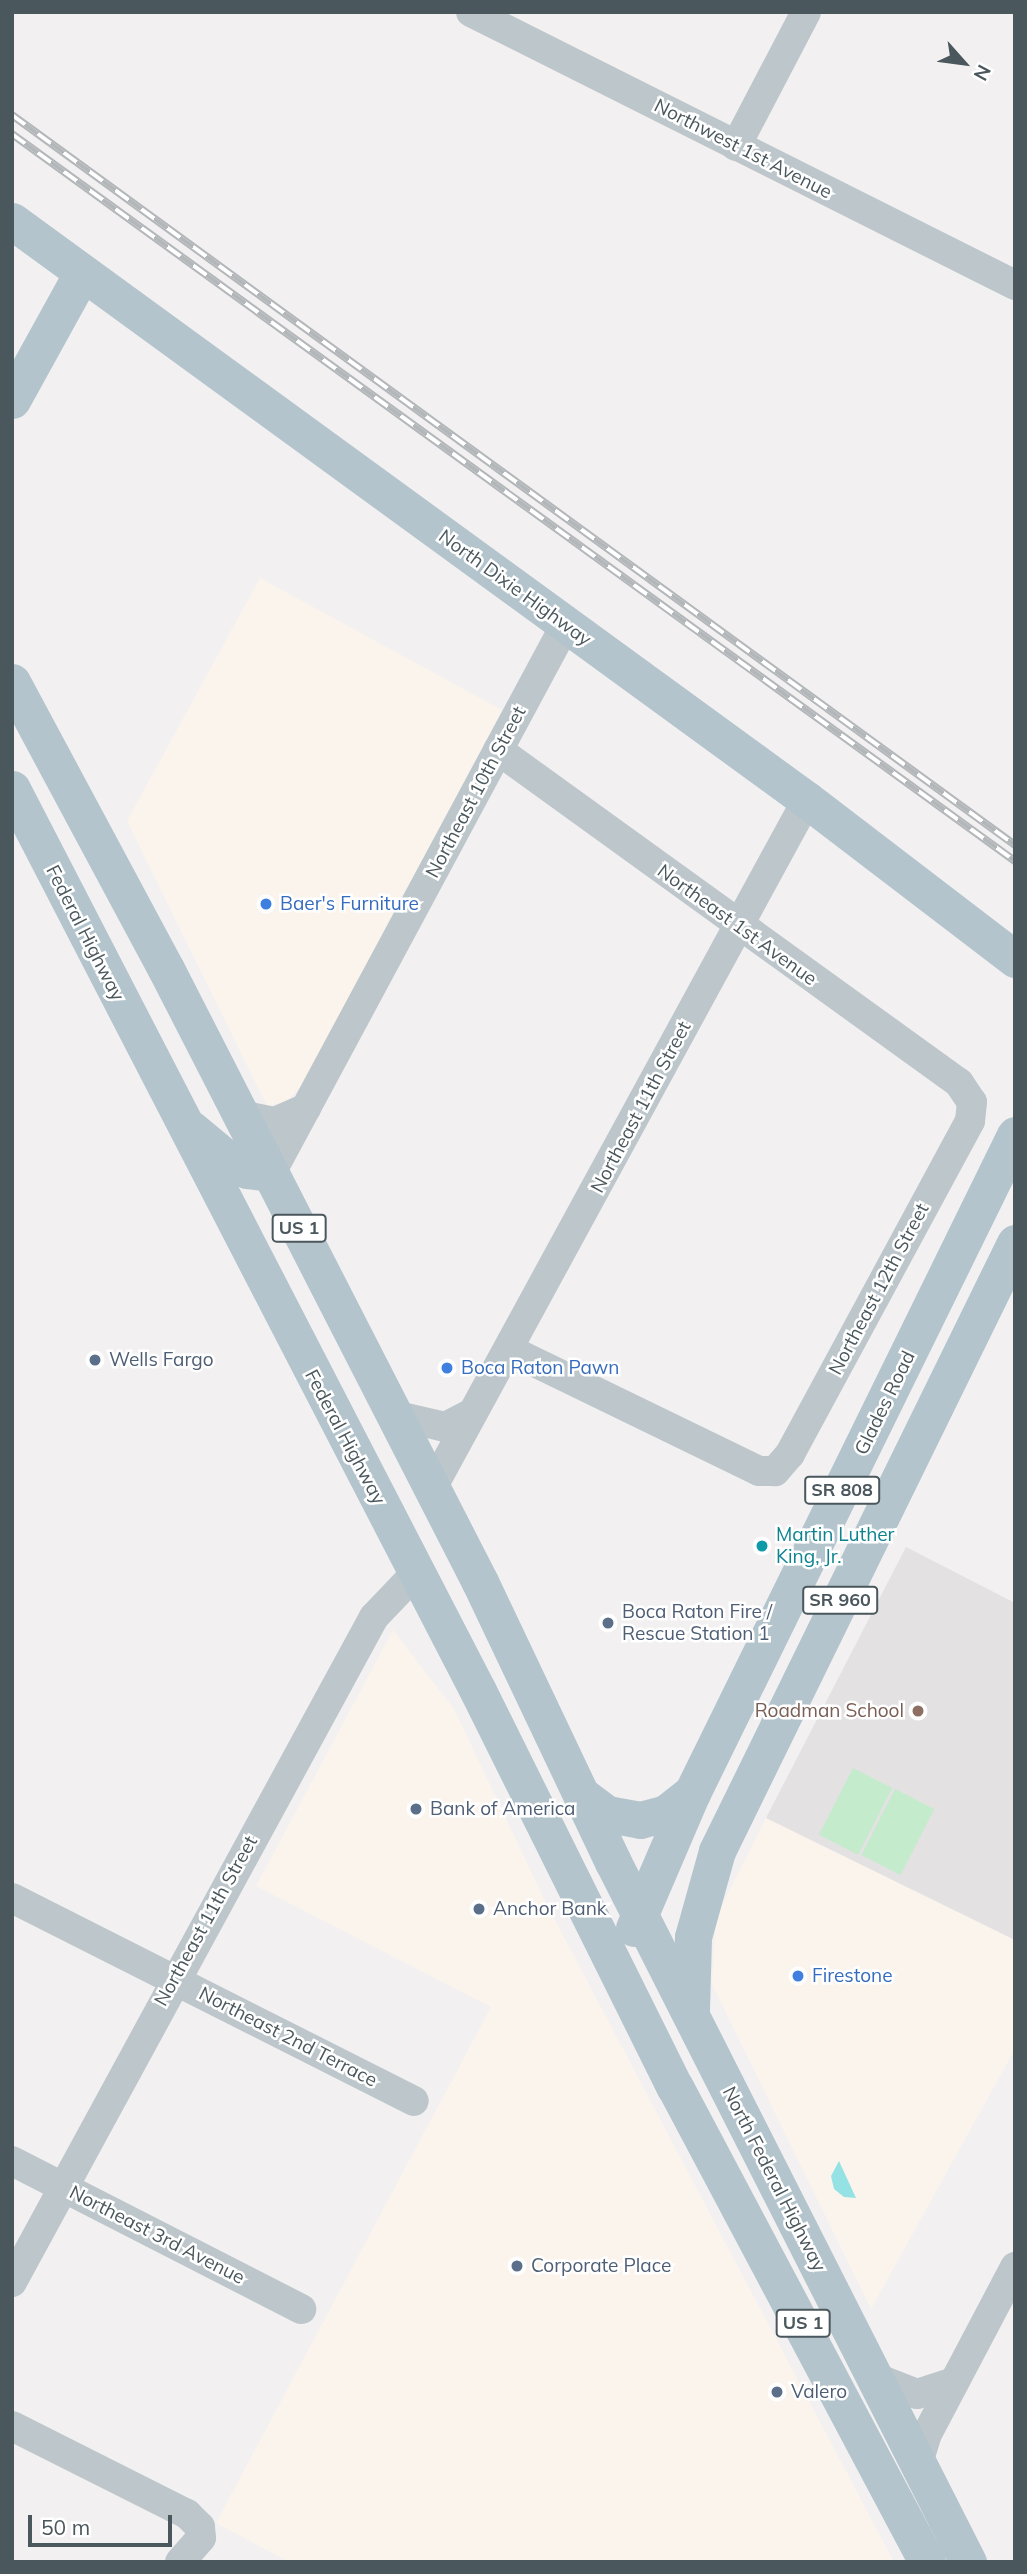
<!DOCTYPE html>
<html>
<head>
<meta charset="utf-8">
<style>
  body { margin:0 }
  #map { position:relative; width:1027px; height:2574px; overflow:hidden; background:#f2f0f1; font-family:Mulish,sans-serif }
  div>[style] { position:absolute }
  .commercial>* { inset:0; background:#fbf4ec }
  .education>* { inset:0; background:#e3e1e2 }
  .green>* { inset:0; background:#c4ebcc; transform-origin:0 0 }
  .water>* { inset:0; background:#95e2e4 }
  .minor>* { height:30px; margin:-15px; padding:0 15px; transform-origin:15px; border-radius:15px; background:#bdc7cb }
  .major>* { height:37px; margin:-18.5px; padding:0 18.5px; transform-origin:18.5px; border-radius:18.5px; background:#b3c4cc }
  .rail>* { height:8px; margin-top:-4px; transform-origin:0; background:repeating-linear-gradient(90deg,#fff 0 16px,#b3b7ba 0 32px); box-sizing:border-box; border-block:2px solid #b3b7ba }
  .dots>* { width:19px; height:19px; translate:-50% -50%; box-sizing:border-box; border:4px solid #fff; border-radius:50% }
  span { translate:-50% -50%; white-space:nowrap; text-align:center; line-height:1.15; -webkit-text-stroke:5px #fff; paint-order:stroke }
  .shield-label span { padding:2px 5px; background:#fff; border:2px solid; border-radius:5px; -webkit-text-stroke-width:0 }
  .shield-label { font-size:18px; color:#4a575c; font-weight:700 }
  .street-label { font-size:19px; color:#4a575c }
  .shop-label { font-size:19px; color:#366cbe }
  .left { translate:0 -50%; text-align:left }
  .service-label { font-size:19px; color:#4e5e75 }
  .culture-label { font-size:19px; color:#0d838f }
  .education-label { font-size:19px; color:#785e54 }
  .right { translate:-100% -50%; text-align:right }
  .frame { position:absolute; inset:0; border:14px solid #4a575c; pointer-events:none }
  .north { position:absolute; left:929px; top:28px; width:70px; height:70px; -webkit-text-stroke:5px #fff; paint-order:stroke; rotate:118deg; font-size:19px; font-weight:700; line-height:28px; text-align:center; color:#4a575c }
  .north::after { content:''; display:block; margin:auto; width:24px; height:32px; background:#4a575c; clip-path:polygon(50% 0,100% 100%,50% 72%,0 100%) }
  .scale { position:absolute; left:28px; top:2515px; width:144px; height:32px; box-sizing:border-box; border:4px solid #4a575c; border-top:0; padding-left:9px; font-size:21px; line-height:24px; white-space:nowrap; color:#4a575c; -webkit-text-stroke:5px #fff; paint-order:stroke }
</style>
</head>
<body>
<div id="map">
  <div class="commercial">
    <i style="clip-path:polygon(260px 578px,502px 710px,305px 1082px,286px 1102px,267px 1106px,127px 821px)"></i>
    <i style="clip-path:polygon(393px 1630px,454px 1709px,546px 1903px,894px 2562px,289px 2562px,216px 2523px,491px 2007px,256px 1886px)"></i>
    <i style="clip-path:polygon(766px 1818px,1015px 1940px,1015px 2049px,871px 2309px,712px 1984px,716px 1917px)"></i>
  </div>
  <div class="education">
    <i style="clip-path:polygon(906px 1547px,1015px 1603px,1015px 1940px,766px 1818px)"></i>
  </div>
  <div class="green">
    <i style="left:853px;top:1768px;width:44px;height:75px;rotate:27deg"></i>
    <i style="left:895px;top:1789px;width:44px;height:74px;rotate:27deg"></i>
  </div>
  <div class="water">
    <i style="clip-path:polygon(839px 2161px,856px 2198px,844px 2197px,834px 2189px,831px 2176px)"></i>
  </div>
  <div class="minor">
    <i style="left:471px;top:12px;width:609px;rotate:26.65deg"></i>
    <i style="left:736px;top:146px;width:151px;rotate:-62.4deg"></i>
    <i style="left:498px;top:750px;width:569px;rotate:35.84deg"></i>
    <i style="left:959px;top:1083px;width:23px;rotate:56deg"></i>
    <i style="left:972px;top:1102px;width:19px;rotate:96deg"></i>
    <i style="left:970px;top:1121px;width:379px;rotate:118.4deg"></i>
    <i style="left:790px;top:1454px;width:23px;rotate:131deg"></i>
    <i style="left:775px;top:1471px;width:16px;rotate:180deg"></i>
    <i style="left:759px;top:1471px;width:277px;rotate:-154.1deg"></i>
    <i style="left:241px;top:1115px;width:35px;rotate:12deg"></i>
    <i style="left:275px;top:1122px;width:34px;rotate:-24deg"></i>
    <i style="left:271px;top:1173px;width:623px;rotate:-61.75deg"></i>
    <i style="left:394px;top:1415px;width:52px;rotate:13.2deg"></i>
    <i style="left:445px;top:1427px;width:31px;rotate:-27deg"></i>
    <i style="left:432px;top:1488px;width:784px;rotate:-61.41deg"></i>
    <i style="left:12px;top:1898px;width:450px;rotate:26.8deg"></i>
    <i style="left:12px;top:2161px;width:325px;rotate:27.1deg"></i>
    <i style="left:12px;top:2282px;width:757px;rotate:-61.44deg"></i>
    <i style="left:374px;top:1617px;width:61px;rotate:-46.3deg"></i>
    <i style="left:876px;top:2378px;width:44px;rotate:21.3deg"></i>
    <i style="left:917px;top:2394px;width:39px;rotate:-18deg"></i>
    <i style="left:12px;top:2426px;width:196px;rotate:26.7deg"></i>
    <i style="left:187px;top:2514px;width:18px;rotate:45deg"></i>
    <i style="left:200px;top:2527px;width:11px;rotate:85deg"></i>
    <i style="left:201px;top:2538px;width:32px;rotate:131deg"></i>
    <i style="left:918px;top:2463px;width:30px;rotate:-73deg"></i>
    <i style="left:927px;top:2434px;width:189px;rotate:-62.2deg"></i>
  </div>
  <div class="major">
    <i style="left:12px;top:221px;width:983px;rotate:36.07deg"></i>
    <i style="left:807px;top:800px;width:262px;rotate:37.4deg"></i>
    <i style="left:12px;top:400px;width:145px;rotate:-61.1deg"></i>
    <i style="left:12px;top:682px;width:326px;rotate:61.8deg"></i>
    <i style="left:166px;top:969px;width:689px;rotate:62.88deg"></i>
    <i style="left:480px;top:1582px;width:310px;rotate:64.6deg"></i>
    <i style="left:613px;top:1862px;width:785px;rotate:63.11deg"></i>
    <i style="left:12px;top:789px;width:1015px;rotate:62.68deg"></i>
    <i style="left:478px;top:1691px;width:442px;rotate:63.6deg"></i>
    <i style="left:675px;top:2087px;width:538px;rotate:62.05deg"></i>
    <i style="left:191px;top:1129px;width:47px;rotate:39.8deg"></i>
    <i style="left:227px;top:1159px;width:23px;rotate:29deg"></i>
    <i style="left:247px;top:1170px;width:24px;rotate:7deg"></i>
    <i style="left:583px;top:1796px;width:30px;rotate:37deg"></i>
    <i style="left:607px;top:1814px;width:34px;rotate:10deg"></i>
    <i style="left:640px;top:1820px;width:27px;rotate:-15deg"></i>
    <i style="left:666px;top:1813px;width:33px;rotate:-38deg"></i>
    <i style="left:634px;top:1928px;width:147px;rotate:-66.8deg"></i>
    <i style="left:692px;top:1793px;width:733px;rotate:-63.85deg"></i>
    <i style="left:691px;top:2009px;width:72px;rotate:-88.4deg"></i>
    <i style="left:693px;top:1937px;width:89px;rotate:-74.4deg"></i>
    <i style="left:717px;top:1851px;width:677px;rotate:-63.89deg"></i>
  </div>
  <div class="rail">
    <i style="left:12px;top:115px;width:1241px;rotate:36.05deg"></i>
    <i style="left:12px;top:134px;width:1239px;rotate:35.94deg"></i>
  </div>
  <div class="dots">
    <i style="left:266px;top:904px;background:#3f7fe0"></i>
    <i style="left:95px;top:1360px;background:#5c6f8a"></i>
    <i style="left:447px;top:1368px;background:#3f7fe0"></i>
    <i style="left:762px;top:1546px;background:#0f9aa8"></i>
    <i style="left:608px;top:1623px;background:#5c6f8a"></i>
    <i style="left:918px;top:1711px;background:#8d6e63"></i>
    <i style="left:416px;top:1809px;background:#5c6f8a"></i>
    <i style="left:479px;top:1909px;background:#5c6f8a"></i>
    <i style="left:798px;top:1976px;background:#3f7fe0"></i>
    <i style="left:517px;top:2266px;background:#5c6f8a"></i>
    <i style="left:777px;top:2392px;background:#5c6f8a"></i>
  </div>
  <div class="shield-label">
    <span style="left:299px;top:1228px">US 1</span>
    <span style="left:842px;top:1490px">SR 808</span>
    <span style="left:840px;top:1600px">SR 960</span>
    <span style="left:803px;top:2323px">US 1</span>
  </div>
  <div class="street-label">
    <span style="left:743px;top:149px;rotate:27deg">Northwest 1st Avenue</span>
    <span style="left:515px;top:588px;rotate:36deg">North Dixie Highway</span>
    <span style="left:476px;top:792px;rotate:-62deg">Northeast 10th Street</span>
    <span style="left:737px;top:925px;rotate:36deg">Northeast 1st Avenue</span>
    <span style="left:85px;top:933px;rotate:63deg">Federal Highway</span>
    <span style="left:641px;top:1107px;rotate:-62deg">Northeast 11th Street</span>
    <span style="left:879px;top:1289px;rotate:-62deg">Northeast 12th Street</span>
    <span style="left:885px;top:1403px;rotate:-64deg">Glades Road</span>
    <span style="left:345px;top:1437px;rotate:62deg">Federal Highway</span>
    <span style="left:206px;top:1921px;rotate:-61deg">Northeast 11th Street</span>
    <span style="left:288px;top:2037px;rotate:27deg">Northeast 2nd Terrace</span>
    <span style="left:774px;top:2179px;rotate:63deg">North Federal Highway</span>
    <span style="left:157px;top:2235px;rotate:27deg">Northeast 3rd Avenue</span>
  </div>
  <div class="shop-label">
    <span class="left" style="left:280px;top:904px">Baer's Furniture</span>
    <span class="left" style="left:461px;top:1368px">Boca Raton Pawn</span>
    <span class="left" style="left:812px;top:1976px">Firestone</span>
  </div>
  <div class="service-label">
    <span class="left" style="left:109px;top:1360px">Wells Fargo</span>
    <span class="left" style="left:622px;top:1623px">Boca Raton Fire /<br>Rescue Station 1</span>
    <span class="left" style="left:430px;top:1809px">Bank of America</span>
    <span class="left" style="left:493px;top:1909px">Anchor Bank</span>
    <span class="left" style="left:531px;top:2266px">Corporate Place</span>
    <span class="left" style="left:791px;top:2392px">Valero</span>
  </div>
  <div class="culture-label">
    <span class="left" style="left:776px;top:1546px">Martin Luther<br>King, Jr.</span>
  </div>
  <div class="education-label">
    <span class="right" style="left:904px;top:1711px">Roadman School</span>
  </div>
  <div class="frame"></div>
  <div class="north">N</div>
  <div class="scale">50 m</div>
</div>
</body>
</html>
